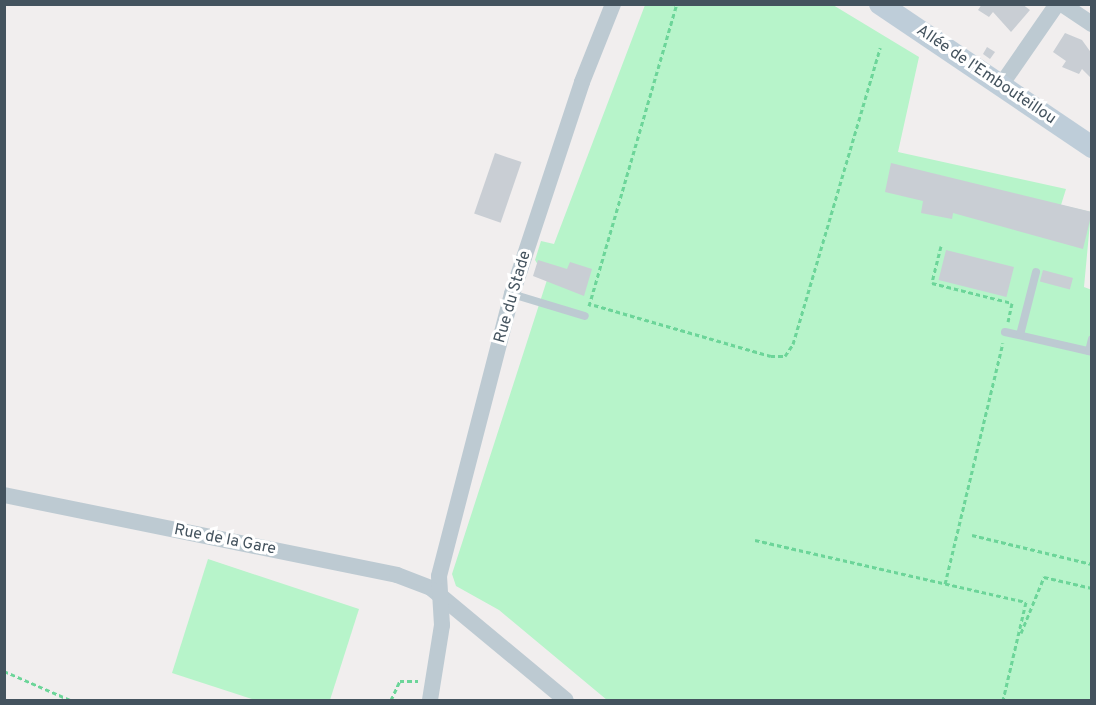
<!DOCTYPE html>
<html>
<head>
<meta charset="utf-8">
<style>
  body { margin:0 }
  #map { position:relative; width:1096px; height:705px; overflow:hidden; background:#f1eeee; font-family:Overpass,sans-serif }
  div>[style] { position:absolute }
  .green>* { inset:0; background:#b7f4ca }
  .building>* { inset:0; background:#c9ced4; transform-origin:0 0 }
  .path>* { height:3px; margin-top:-1.5px; transform-origin:0; background:repeating-linear-gradient(90deg,#6cd599 0 4.5px,transparent 0 7.5px) }
  .lane>* { height:8px; margin:-4px; padding:0 4px; transform-origin:4px; border-radius:4px; background:#bdcad2 }
  .street>* { height:16px; margin:-8px; padding:0 8px; transform-origin:8px; border-radius:8px; background:#bdcad2 }
  .secondary>* { height:22px; margin:-11px; padding:0 11px; transform-origin:11px; border-radius:11px; background:#becdd9 }
  span { translate:-50% -50%; white-space:nowrap; text-align:center; line-height:1.15; -webkit-text-stroke:6px #fff; paint-order:stroke }
  .street-label { font-size:16px; color:#44535e }
  .frame { position:absolute; inset:0; border:6px solid #44535e; pointer-events:none }
</style>
</head>
<body>
<div id="map">
  <div class="green">
    <i style="clip-path:polygon(645px 5px,833px 5px,919px 57px,898px 152px,1066px 189px,1061px 205px,1091px 212px,1084px 287px,1092px 290px,1091px 700px,607px 700px,499px 610px,456px 586px,452px 574px,547px 280px,535px 260px,541px 241px,554px 244px)"></i>
    <i style="clip-path:polygon(208px 559px,359px 609px,330px 700px,255px 700px,172px 673px)"></i>
  </div>
  <div class="building">
    <i style="clip-path:polygon(982px 4px,1022px 4px,1030px 10px,1011px 32px,993px 12px,989px 17px,978px 10px)"></i>
    <i style="clip-path:polygon(1065px 33px,1082px 40px,1092px 54px,1092px 79px,1082px 69px,1079px 74px,1062px 67px,1066px 61px,1053px 52px)"></i>
    <i style="clip-path:polygon(987px 47px,995px 52px,990px 59px,983px 54px)"></i>
    <i style="left:495px;top:153px;width:28px;height:64px;rotate:19deg"></i>
    <i style="clip-path:polygon(891px 163px,1092px 212px,1083px 249px,953px 213px,952px 219px,921px 213px,923px 201px,885px 192px)"></i>
    <i style="left:946px;top:250px;width:70px;height:31px;rotate:14deg"></i>
    <i style="clip-path:polygon(538px 260px,567px 269px,570px 262px,592px 269px,584px 296px,533px 276px)"></i>
    <i style="left:1043px;top:270px;width:31px;height:12px;rotate:15deg"></i>
  </div>
  <div class="path">
    <i style="left:941px;top:246px;width:38px;rotate:104deg"></i>
    <i style="left:932px;top:283px;width:82px;rotate:14deg"></i>
    <i style="left:1012px;top:303px;width:19px;rotate:102deg"></i>
    <i style="left:594px;top:305px;width:184px;rotate:16.1deg"></i>
    <i style="left:771px;top:356px;width:14px"></i>
    <i style="left:785px;top:356px;width:14px;rotate:-56deg"></i>
    <i style="left:793px;top:344px;width:309px;rotate:-73.6deg"></i>
    <i style="left:589px;top:306px;width:315px;rotate:-73.8deg"></i>
    <i style="left:972px;top:535px;width:123px;rotate:13.6deg"></i>
    <i style="left:755px;top:540px;width:278px;rotate:12.9deg"></i>
    <i style="left:1026px;top:602px;width:101px;rotate:103.2deg"></i>
    <i style="left:945px;top:584px;width:248px;rotate:-76.5deg"></i>
    <i style="left:1021px;top:633px;width:61px;rotate:-67.7deg"></i>
    <i style="left:1044px;top:577px;width:49px;rotate:12.9deg"></i>
    <i style="left:4px;top:671px;width:72px;rotate:23.7deg"></i>
    <i style="left:391px;top:700px;width:21px;rotate:-65deg"></i>
    <i style="left:400px;top:681px;width:18px"></i>
  </div>
  <div class="lane">
    <i style="left:512px;top:294px;width:76px;rotate:16.8deg"></i>
    <i style="left:1005px;top:332px;width:89px;rotate:12.9deg"></i>
    <i style="left:1020px;top:335px;width:65px;rotate:-75.7deg"></i>
    <i style="left:1089px;top:351px;width:12px;rotate:-76deg"></i>
  </div>
  <div class="street">
    <i style="left:1062px;top:4px;width:36px;rotate:34deg"></i>
    <i style="left:1001px;top:85px;width:98px;rotate:-55.3deg"></i>
    <i style="left:4px;top:495px;width:401px;rotate:11.5deg"></i>
    <i style="left:397px;top:575px;width:36px;rotate:21deg"></i>
    <i style="left:431px;top:588px;width:175px;rotate:39.7deg"></i>
    <i style="left:430px;top:700px;width:76px;rotate:-80.9deg"></i>
    <i style="left:442px;top:625px;width:49px;rotate:-93.5deg"></i>
    <i style="left:439px;top:576px;width:291px;rotate:-75.5deg"></i>
    <i style="left:512px;top:294px;width:223px;rotate:-71.7deg"></i>
    <i style="left:582px;top:82px;width:84px;rotate:-68.3deg"></i>
  </div>
  <div class="secondary">
    <i style="left:880px;top:4px;width:256px;rotate:34deg"></i>
  </div>
  <div class="street-label">
    <span style="left:986px;top:75px;rotate:34deg">Allée de l'Embouteillou</span>
    <span style="left:513px;top:297px;rotate:-74deg">Rue du Stade</span>
    <span style="left:225px;top:540px;rotate:11deg">Rue de la Gare</span>
  </div>
  <div class="frame"></div>
</div>
</body>
</html>
